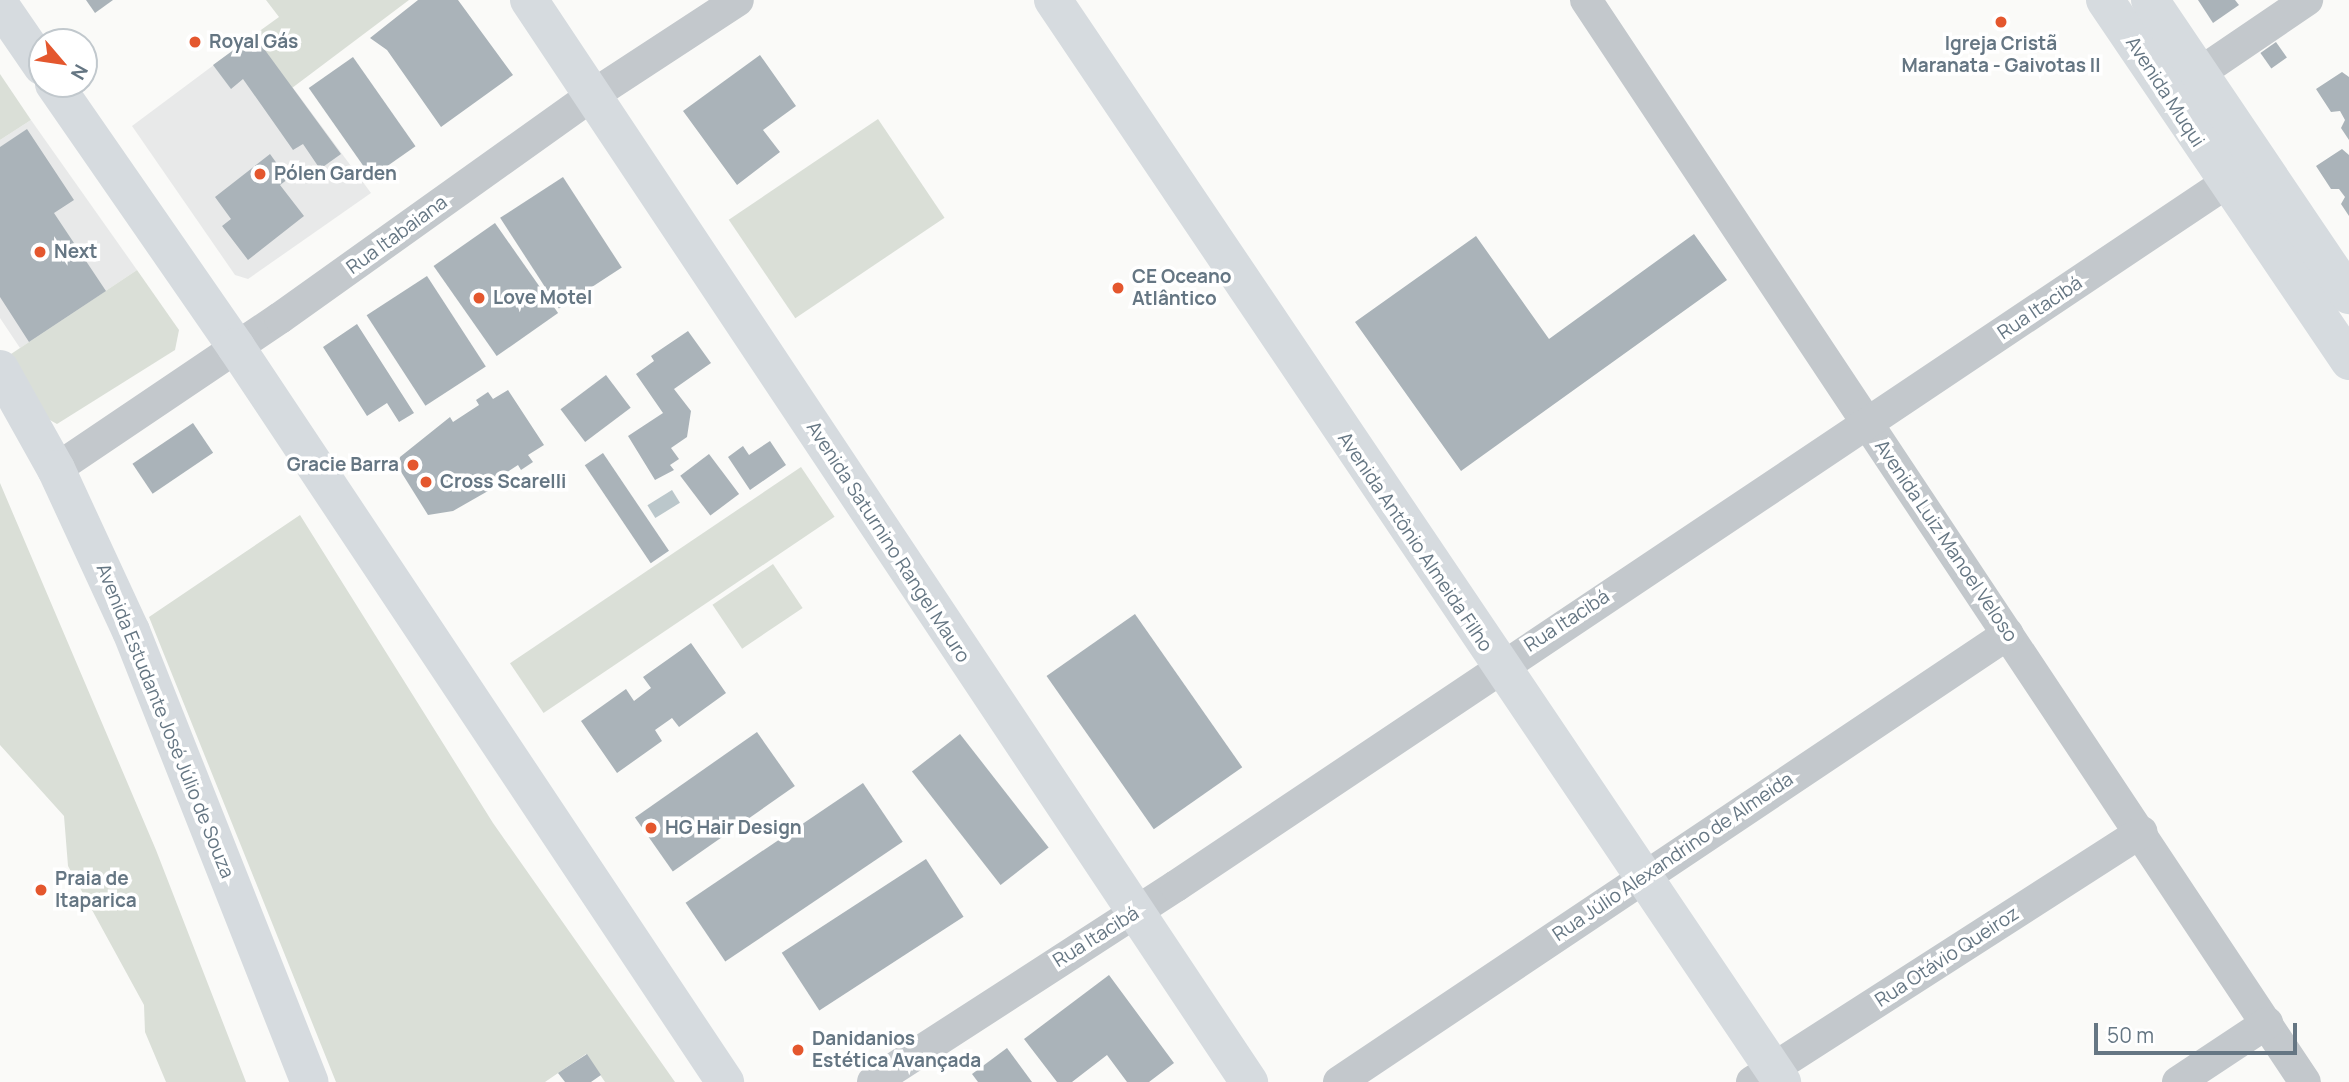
<!DOCTYPE html>
<html>
<head>
<meta charset="utf-8">
<style>
  body { margin:0 }
  #map { position:relative; width:2349px; height:1082px; overflow:hidden; background:#fafaf8; font-family:Manrope,sans-serif }
  div>[style] { position:absolute }
  .built>* { inset:0; background:#e8e9e9 }
  .green>* { inset:0; background:#dadfd7; transform-origin:0 0 }
  .water>* { inset:0; background:#bbc7cb; transform-origin:0 0 }
  .building>* { inset:0; background:#aab3b9; transform-origin:0 0 }
  .street>* { height:32px; margin:-16px; padding:0 16px; transform-origin:16px; border-radius:16px; background:#c3c8cc }
  .secondary>* { height:38px; margin:-19px; padding:0 19px; transform-origin:19px; border-radius:19px; background:#d6dbdf }
  .primary>* { height:38px; margin:-19px; padding:0 19px; transform-origin:19px; border-radius:19px; background:#d6dbdf }
  .dots>* { width:19px; height:19px; translate:-50% -50%; box-sizing:border-box; border:4px solid #fff; border-radius:50% }
  span { translate:-50% -50%; white-space:nowrap; text-align:center; line-height:1.15; -webkit-text-stroke:7px #fff; paint-order:stroke }
  .poi-label { font-size:19px; color:#657683; font-weight:700 }
  .left { translate:0 -50%; text-align:left }
  .right { translate:-100% -50%; text-align:right }
  .street-label { font-size:19px; color:#657683 }
  .north { position:absolute; left:28px; top:28px; width:70px; height:70px; box-sizing:border-box; background:#fff; border:2px solid #c1c8cd; border-radius:50%; rotate:119deg; font-size:19px; font-weight:700; line-height:28px; text-align:center; color:#657683 }
  .north::after { content:''; display:block; margin:auto; width:24px; height:32px; background:#e4572e; clip-path:polygon(50% 0,100% 100%,50% 72%,0 100%) }
  .scale { position:absolute; left:2094px; top:1023px; width:203px; height:32px; box-sizing:border-box; border:4px solid #657683; border-top:0; padding-left:9px; font-size:21px; line-height:24px; white-space:nowrap; color:#657683; -webkit-text-stroke:5px #fff; paint-order:stroke }
</style>
</head>
<body>
<div id="map">
  <div class="built">
    <i style="clip-path:polygon(254px 35px,371px 193px,248px 279px,235px 275px,132px 126px)"></i>
    <i style="clip-path:polygon(31px 120px,137px 270px,20px 348px,0 318px,0 140px)"></i>
  </div>
  <div class="green">
    <i style="clip-path:polygon(266px 0,409px 0,292px 88px,254px 35px,279px 17px)"></i>
    <i style="clip-path:polygon(0 74px,31px 120px,0 140px)"></i>
    <i style="left:878px;top:119px;width:119px;height:180px;rotate:56deg"></i>
    <i style="clip-path:polygon(137px 270px,179px 330px,175px 350px,57px 424px,48px 419px,11px 354px)"></i>
    <i style="left:801px;top:467px;width:60px;height:351px;rotate:56deg"></i>
    <i style="clip-path:polygon(0 483px,156px 850px,246px 1082px,166px 1082px,145px 1032px,144px 1005px,68px 866px,64px 816px,0 745px)"></i>
    <i style="clip-path:polygon(300px 515px,493px 823px,675px 1082px,605px 1082px,586px 1054px,545px 1082px,336px 1082px,149px 617px)"></i>
    <i style="left:773px;top:564px;width:53px;height:73px;rotate:56deg"></i>
  </div>
  <div class="water">
    <i style="left:672px;top:490px;width:15px;height:29px;rotate:58deg"></i>
  </div>
  <div class="building">
    <i style="clip-path:polygon(86px 0,113px 0,95px 13px)"></i>
    <i style="clip-path:polygon(418px 0,458px 0,513px 75px,441px 127px,387px 50px,370px 38px)"></i>
    <i style="clip-path:polygon(2198px 0,2235px 0,2239px 5px,2213px 23px)"></i>
    <i style="clip-path:polygon(254px 35px,341px 154px,320px 169px,303px 144px,293px 150px,243px 79px,231px 89px,213px 65px)"></i>
    <i style="left:2276px;top:42px;width:19px;height:19px;rotate:55deg"></i>
    <i style="clip-path:polygon(760px 55px,796px 106px,763px 130px,780px 152px,737px 185px,683px 111px)"></i>
    <i style="left:353px;top:57px;width:109px;height:54px;rotate:55deg"></i>
    <i style="clip-path:polygon(2342px 72px,2349px 77px,2349px 140px,2341px 128px,2345px 120px,2340px 111px,2331px 112px,2316px 89px)"></i>
    <i style="clip-path:polygon(27px 129px,74px 200px,54px 213px,106px 291px,29px 342px,0 297px,0 147px)"></i>
    <i style="clip-path:polygon(2342px 149px,2349px 155px,2349px 216px,2341px 204px,2345px 197px,2339px 189px,2331px 189px,2316px 166px)"></i>
    <i style="clip-path:polygon(270px 154px,288px 179px,280px 185px,304px 216px,248px 260px,222px 226px,231px 219px,215px 197px)"></i>
    <i style="left:563px;top:177px;width:108px;height:75px;rotate:57deg"></i>
    <i style="left:495px;top:223px;width:110px;height:75px;rotate:55deg"></i>
    <i style="clip-path:polygon(1694px 234px,1727px 280px,1461px 471px,1355px 322px,1476px 236px,1549px 339px)"></i>
    <i style="left:427px;top:276px;width:108px;height:72px;rotate:57deg"></i>
    <i style="clip-path:polygon(357px 324px,414px 413px,399px 422px,387px 403px,367px 416px,323px 347px)"></i>
    <i style="clip-path:polygon(688px 331px,711px 363px,674px 389px,691px 411px,687px 437px,671px 448px,679px 459px,670px 465px,674px 470px,655px 480px,628px 436px,663px 413px,636px 374px,654px 361px,651px 356px)"></i>
    <i style="left:606px;top:375px;width:41px;height:57px;rotate:53deg"></i>
    <i style="clip-path:polygon(508px 390px,544px 445px,528px 455px,533px 462px,521px 470px,518px 465px,492px 482px,495px 487px,453px 511px,428px 515px,398px 467px,400px 457px,450px 417px,453px 422px,479px 405px,476px 400px,488px 392px,493px 399px)"></i>
    <i style="left:193px;top:423px;width:36px;height:73px;rotate:56deg"></i>
    <i style="clip-path:polygon(770px 441px,786px 465px,750px 490px,728px 457px,743px 446px,749px 455px)"></i>
    <i style="left:603px;top:453px;width:118px;height:22px;rotate:56deg"></i>
    <i style="left:709px;top:454px;width:50px;height:36px;rotate:53deg"></i>
    <i style="left:1135px;top:614px;width:187px;height:108px;rotate:55deg"></i>
    <i style="clip-path:polygon(691px 643px,726px 693px,679px 727px,672px 718px,655px 730px,662px 741px,617px 773px,581px 721px,626px 689px,634px 701px,651px 688px,643px 677px)"></i>
    <i style="left:757px;top:732px;width:66px;height:149px;rotate:55deg"></i>
    <i style="left:960px;top:734px;width:144px;height:61px;rotate:52deg"></i>
    <i style="left:863px;top:783px;width:71px;height:214px;rotate:56deg"></i>
    <i style="left:926px;top:859px;width:69px;height:172px;rotate:57deg"></i>
    <i style="clip-path:polygon(1109px 975px,1174px 1063px,1149px 1082px,1127px 1082px,1107px 1055px,1072px 1082px,1057px 1082px,1024px 1039px)"></i>
    <i style="clip-path:polygon(1007px 1048px,1032px 1082px,978px 1082px,972px 1074px)"></i>
    <i style="clip-path:polygon(587px 1054px,601px 1075px,591px 1082px,565px 1082px,558px 1073px)"></i>
  </div>
  <div class="street">
    <i style="left:1586px;top:0;width:1299px;rotate:56.4deg"></i>
    <i style="left:2198px;top:74px;width:132px;rotate:-34.2deg"></i>
    <i style="left:56px;top:469px;width:270px;rotate:-34deg"></i>
    <i style="left:280px;top:318px;width:384px;rotate:-35.5deg"></i>
    <i style="left:593px;top:95px;width:173px;rotate:-33.2deg"></i>
    <i style="left:873px;top:1082px;width:361px;rotate:-32.9deg"></i>
    <i style="left:1176px;top:886px;width:1264px;rotate:-33.8deg"></i>
    <i style="left:1339px;top:1082px;width:805px;rotate:-33.81deg"></i>
    <i style="left:1752px;top:1082px;width:463px;rotate:-32.7deg"></i>
    <i style="left:2178px;top:1082px;width:107px;rotate:-33.5deg"></i>
  </div>
  <div class="secondary">
    <i style="left:1053px;top:0;width:1305px;rotate:56.03deg"></i>
    <i style="left:2105px;top:0;width:436px;rotate:55.9deg"></i>
    <i style="left:2150px;top:0;width:356px;rotate:56deg"></i>
    <i style="left:0;top:369px;width:115px;rotate:60.8deg"></i>
    <i style="left:56px;top:469px;width:179px;rotate:65.2deg"></i>
    <i style="left:131px;top:631px;width:485px;rotate:68.4deg"></i>
  </div>
  <div class="primary">
    <i style="left:529px;top:0;width:1300px;rotate:56.36deg"></i>
    <i style="left:0;top:5px;width:74px;rotate:55.5deg"></i>
    <i style="left:54px;top:84px;width:320px;rotate:55.3deg"></i>
    <i style="left:236px;top:347px;width:883px;rotate:56.36deg"></i>
  </div>
  <div class="dots">
    <i style="left:2001px;top:22px;background:#e4572e"></i>
    <i style="left:195px;top:42px;background:#e4572e"></i>
    <i style="left:260px;top:174px;background:#e4572e"></i>
    <i style="left:40px;top:252px;background:#e4572e"></i>
    <i style="left:1118px;top:288px;background:#e4572e"></i>
    <i style="left:479px;top:298px;background:#e4572e"></i>
    <i style="left:413px;top:465px;background:#e4572e"></i>
    <i style="left:426px;top:482px;background:#e4572e"></i>
    <i style="left:651px;top:828px;background:#e4572e"></i>
    <i style="left:41px;top:890px;background:#e4572e"></i>
    <i style="left:798px;top:1050px;background:#e4572e"></i>
  </div>
  <div class="poi-label">
    <span class="left" style="left:209px;top:42px">Royal Gás</span>
    <span style="left:2001px;top:55px">Igreja Cristã<br>Maranata - Gaivotas II</span>
    <span class="left" style="left:274px;top:174px">Pólen Garden</span>
    <span class="left" style="left:54px;top:252px">Next</span>
    <span class="left" style="left:1132px;top:288px">CE Oceano<br>Atlântico</span>
    <span class="left" style="left:493px;top:298px">Love Motel</span>
    <span class="right" style="left:399px;top:465px">Gracie Barra</span>
    <span class="left" style="left:440px;top:482px">Cross Scarelli</span>
    <span class="left" style="left:665px;top:828px">HG Hair Design</span>
    <span class="left" style="left:55px;top:890px">Praia de<br>Itaparica</span>
    <span class="left" style="left:812px;top:1050px">Danidanios<br>Estética Avançada</span>
  </div>
  <div class="street-label">
    <span style="left:2165px;top:92px;rotate:57deg">Avenida Muqui</span>
    <span style="left:397px;top:235px;rotate:-36deg">Rua Itabaiana</span>
    <span style="left:2040px;top:308px;rotate:-34deg">Rua Itacibá</span>
    <span style="left:1946px;top:541px;rotate:56deg">Avenida Luiz Manoel Veloso</span>
    <span style="left:888px;top:542px;rotate:57deg">Avenida Saturnino Rangel Mauro</span>
    <span style="left:1415px;top:542px;rotate:56deg">Avenida Antônio Almeida Filho</span>
    <span style="left:1567px;top:621px;rotate:-33deg">Rua Itacibá</span>
    <span style="left:165px;top:721px;rotate:68deg">Avenida Estudante José Júlio de Souza</span>
    <span style="left:1673px;top:857px;rotate:-34deg">Rua Júlio Alexandrino de Almeida</span>
    <span style="left:1096px;top:937px;rotate:-32deg">Rua Itacibá</span>
    <span style="left:1947px;top:957px;rotate:-33deg">Rua Otávio Queiroz</span>
  </div>
  <div class="north">N</div>
  <div class="scale">50 m</div>
</div>
</body>
</html>
